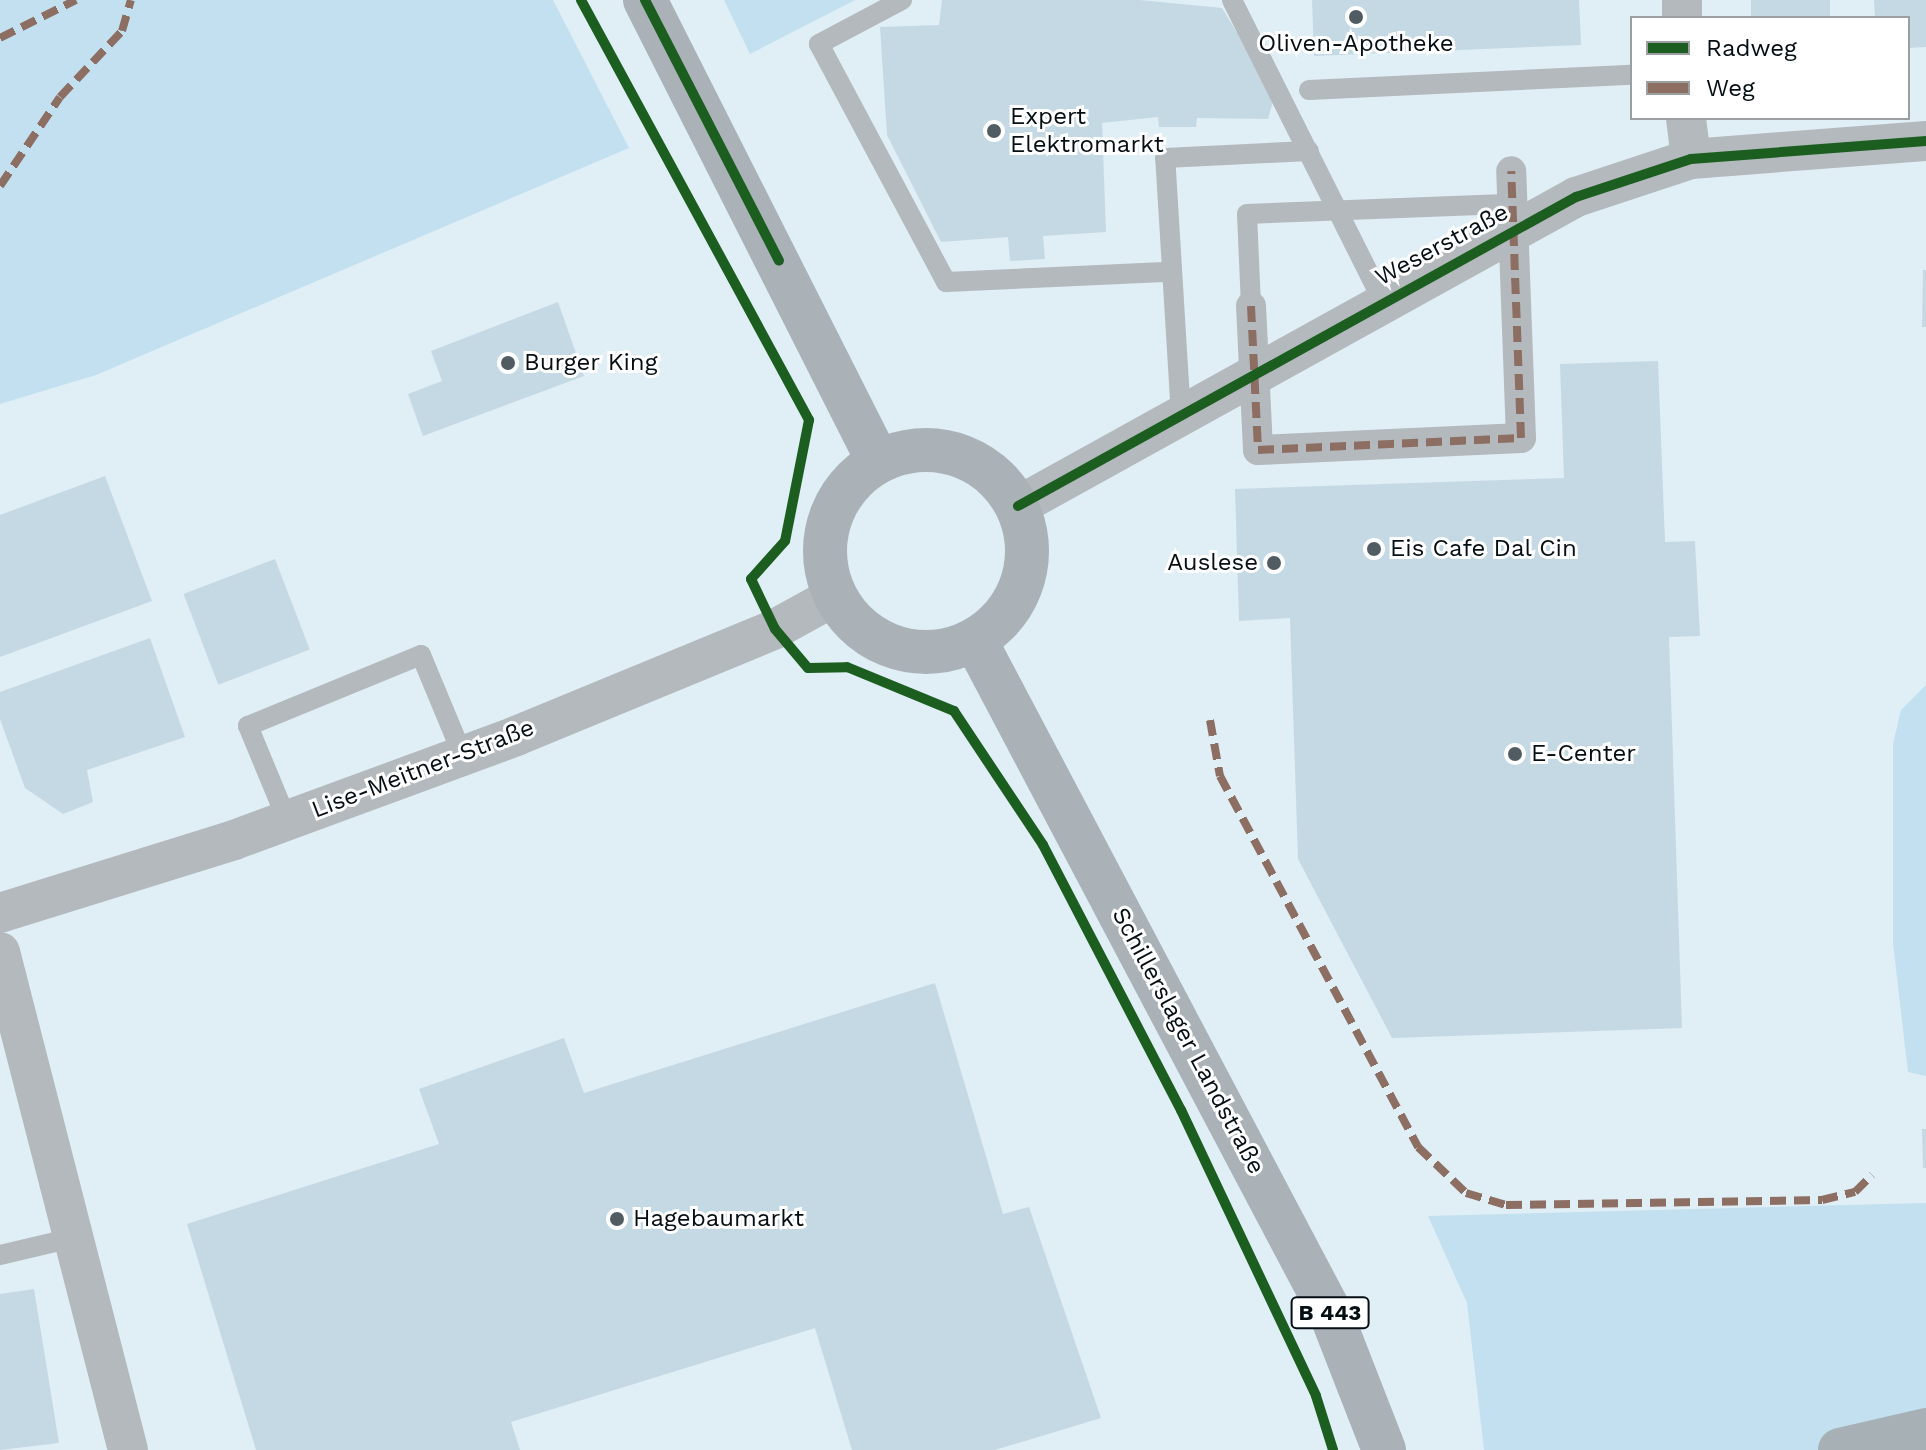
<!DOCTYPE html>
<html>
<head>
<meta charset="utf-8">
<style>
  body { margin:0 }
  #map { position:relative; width:1926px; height:1450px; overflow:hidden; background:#e0eef6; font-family:"Work Sans",sans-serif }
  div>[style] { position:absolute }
  .green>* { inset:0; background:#c2e0ef }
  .building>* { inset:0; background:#c5d9e4; transform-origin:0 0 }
  .service>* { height:20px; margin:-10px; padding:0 10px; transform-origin:10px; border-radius:10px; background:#b3b9bd }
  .pedestrian>* { height:30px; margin:-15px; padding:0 15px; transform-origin:15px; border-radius:15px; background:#b3b9bd }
  .minor>* { height:40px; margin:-20px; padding:0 20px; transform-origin:20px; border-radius:20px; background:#b3b9bd }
  .primary>* { height:44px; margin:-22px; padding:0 22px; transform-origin:22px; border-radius:22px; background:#aab2b8 }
  .primary>.ring { margin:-22px; padding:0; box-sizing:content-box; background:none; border:44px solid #aab2b8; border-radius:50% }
  .trunk>* { height:44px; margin:-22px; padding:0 22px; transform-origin:22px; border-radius:22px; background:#a7b0b5 }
  .quiet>* { height:8px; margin-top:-4px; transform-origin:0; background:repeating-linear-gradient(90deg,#8d6e63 0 16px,transparent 0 24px) }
  .cycleway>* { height:10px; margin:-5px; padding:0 5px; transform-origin:5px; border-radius:5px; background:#1b5e20 }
  .dots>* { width:22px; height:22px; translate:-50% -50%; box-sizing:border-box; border:4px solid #fff; border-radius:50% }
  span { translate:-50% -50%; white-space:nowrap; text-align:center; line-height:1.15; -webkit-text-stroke:6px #fff; paint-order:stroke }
  .shield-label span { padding:2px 6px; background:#fff; border:2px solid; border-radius:6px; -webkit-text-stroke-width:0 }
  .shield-label { font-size:22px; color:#040e13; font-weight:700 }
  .poi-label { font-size:24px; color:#040e13 }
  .left { translate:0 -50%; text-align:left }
  .right { translate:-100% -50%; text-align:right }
  .street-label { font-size:24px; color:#040e13 }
  .legend { position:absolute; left:1630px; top:16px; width:280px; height:104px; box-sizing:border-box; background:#fff; border:2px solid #9b9fa1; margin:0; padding:10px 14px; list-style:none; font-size:24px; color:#040e13 }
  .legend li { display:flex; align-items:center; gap:16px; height:40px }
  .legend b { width:40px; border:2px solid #9b9fa1 }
</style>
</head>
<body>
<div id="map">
  <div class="green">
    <i style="clip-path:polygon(0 0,553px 0,629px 148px,96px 375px,0 404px)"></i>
    <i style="clip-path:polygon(724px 0,855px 0,750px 54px)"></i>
    <i style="clip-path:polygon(1926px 685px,1926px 1076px,1908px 1072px,1893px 943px,1893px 744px,1901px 710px)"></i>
    <i style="clip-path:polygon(1926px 1203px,1926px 1450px,1484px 1450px,1467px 1303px,1428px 1216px)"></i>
  </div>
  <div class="building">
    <i style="clip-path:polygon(942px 0,1140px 0,1222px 8px,1275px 94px,1268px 119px,1197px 118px,1196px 127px,1159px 127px,1158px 117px,1102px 123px,1106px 232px,1043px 236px,1045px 259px,1010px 261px,1008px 237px,941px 242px,887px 135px,880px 27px,939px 25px)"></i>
    <i style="clip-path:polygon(1312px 0,1579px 0,1581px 45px,1314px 56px)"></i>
    <i style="left:1751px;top:0;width:79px;height:18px"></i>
    <i style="clip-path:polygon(1874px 0,1926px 0,1926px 47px,1908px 48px,1908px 18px,1875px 18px)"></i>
    <i style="clip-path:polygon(1923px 270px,1926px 270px,1926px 327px,1922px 327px)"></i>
    <i style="clip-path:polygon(558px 302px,584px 376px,423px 436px,408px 394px,442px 381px,431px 351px)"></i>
    <i style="clip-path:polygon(1658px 361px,1665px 542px,1695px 541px,1700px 636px,1669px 637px,1682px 1028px,1392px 1038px,1298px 859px,1290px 618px,1239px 621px,1235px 489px,1564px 478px,1560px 364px)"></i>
    <i style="clip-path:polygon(105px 476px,152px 601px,0 657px,0 515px)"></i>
    <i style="left:275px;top:559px;width:97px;height:98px;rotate:69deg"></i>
    <i style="clip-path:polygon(150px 638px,185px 737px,87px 770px,93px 802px,63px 814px,25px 788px,0 719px,0 692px)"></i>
    <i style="clip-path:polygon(935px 983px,1003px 1214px,1029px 1207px,1101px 1418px,995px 1450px,852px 1450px,815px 1328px,511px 1422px,520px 1450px,256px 1450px,187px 1224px,439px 1144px,419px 1089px,564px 1038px,584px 1093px)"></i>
    <i style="clip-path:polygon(1922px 1129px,1926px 1129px,1926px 1168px,1923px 1168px)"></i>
    <i style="clip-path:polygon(34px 1289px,59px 1443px,0 1450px,0 1294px)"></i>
  </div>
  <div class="service">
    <i style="left:902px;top:0;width:94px;rotate:152.1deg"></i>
    <i style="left:819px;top:44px;width:270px;rotate:61.9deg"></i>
    <i style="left:946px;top:282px;width:224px;rotate:-2.6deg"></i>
    <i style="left:1232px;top:0;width:335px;rotate:63.4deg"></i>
    <i style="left:1309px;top:90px;width:323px;rotate:-2.7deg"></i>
    <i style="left:1251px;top:306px;width:92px;rotate:-92.5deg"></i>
    <i style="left:1247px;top:214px;width:265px;rotate:-2.2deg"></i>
    <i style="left:1181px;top:416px;width:258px;rotate:-93.5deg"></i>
    <i style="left:1165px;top:158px;width:144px;rotate:-2.8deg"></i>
    <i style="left:287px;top:820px;width:102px;rotate:-112.5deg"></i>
    <i style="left:248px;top:726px;width:187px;rotate:-22.3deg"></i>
    <i style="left:421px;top:655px;width:109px;rotate:67.4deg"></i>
    <i style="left:0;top:1255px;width:74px;rotate:-13.3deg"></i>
  </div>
  <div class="pedestrian">
    <i style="left:1251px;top:306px;width:144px;rotate:87.2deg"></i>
    <i style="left:1258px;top:450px;width:263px;rotate:-2.6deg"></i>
    <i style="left:1521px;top:438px;width:267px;rotate:-92.1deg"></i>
  </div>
  <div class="minor">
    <i style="left:1682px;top:0;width:18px;rotate:90deg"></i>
    <i style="left:1686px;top:118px;width:41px;rotate:83deg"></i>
    <i style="left:1018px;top:506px;width:638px;rotate:-28.98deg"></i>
    <i style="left:1576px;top:197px;width:121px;rotate:-18.3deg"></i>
    <i style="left:1691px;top:159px;width:236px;rotate:-4.4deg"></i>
    <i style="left:0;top:913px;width:245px;rotate:-17.3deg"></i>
    <i style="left:234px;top:840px;width:301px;rotate:-20.2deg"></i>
    <i style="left:516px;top:736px;width:280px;rotate:-22.4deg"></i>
    <i style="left:775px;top:629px;width:68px;rotate:-28.8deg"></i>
    <i style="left:0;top:952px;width:514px;rotate:75.59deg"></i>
  </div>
  <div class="primary">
    <i style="left:645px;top:0;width:517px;rotate:63.19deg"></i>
    <i class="ring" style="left:825px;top:450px;width:158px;height:158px"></i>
    <i style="left:975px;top:640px;width:762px;rotate:62.16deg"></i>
    <i style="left:1331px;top:1314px;width:146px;rotate:68.7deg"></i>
  </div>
  <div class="trunk">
    <i style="left:1840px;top:1450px;width:88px;rotate:-13.1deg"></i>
  </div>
  <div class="quiet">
    <i style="left:0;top:38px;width:85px;rotate:-26.6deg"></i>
    <i style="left:0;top:186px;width:107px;rotate:-56deg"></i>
    <i style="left:60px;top:97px;width:91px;rotate:-46.8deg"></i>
    <i style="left:122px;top:31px;width:32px;rotate:-74deg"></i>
    <i style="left:1251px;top:306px;width:144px;rotate:87.2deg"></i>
    <i style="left:1258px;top:450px;width:263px;rotate:-2.6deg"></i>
    <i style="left:1521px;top:438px;width:267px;rotate:-92.1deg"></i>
    <i style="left:1210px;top:720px;width:57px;rotate:79.9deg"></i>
    <i style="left:1220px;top:776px;width:421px;rotate:61.9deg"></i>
    <i style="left:1418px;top:1147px;width:66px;rotate:43.8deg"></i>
    <i style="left:1466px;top:1193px;width:42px;rotate:16.7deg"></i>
    <i style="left:1506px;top:1205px;width:316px;rotate:-0.9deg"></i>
    <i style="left:1822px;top:1200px;width:34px;rotate:-14deg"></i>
    <i style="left:1855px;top:1192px;width:24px;rotate:-45deg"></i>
  </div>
  <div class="cycleway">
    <i style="left:581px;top:0;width:478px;rotate:61.5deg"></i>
    <i style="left:809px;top:420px;width:123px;rotate:101.2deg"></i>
    <i style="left:785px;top:541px;width:51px;rotate:131.8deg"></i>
    <i style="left:751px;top:579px;width:55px;rotate:64.4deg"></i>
    <i style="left:775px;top:629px;width:51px;rotate:49.8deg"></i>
    <i style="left:808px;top:668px;width:39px;rotate:-1deg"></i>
    <i style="left:847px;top:667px;width:116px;rotate:22.4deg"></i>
    <i style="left:954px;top:711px;width:161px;rotate:56.4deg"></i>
    <i style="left:1043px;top:845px;width:299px;rotate:62.5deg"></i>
    <i style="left:1181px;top:1110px;width:316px;rotate:64.7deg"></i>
    <i style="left:1316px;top:1396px;width:57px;rotate:72.5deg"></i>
    <i style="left:645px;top:0;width:293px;rotate:62.8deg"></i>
    <i style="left:1018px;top:506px;width:638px;rotate:-28.98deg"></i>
    <i style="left:1576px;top:197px;width:121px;rotate:-18.3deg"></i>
    <i style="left:1691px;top:159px;width:236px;rotate:-4.4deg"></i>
  </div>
  <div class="dots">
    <i style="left:1356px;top:17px;background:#515c62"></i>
    <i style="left:994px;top:131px;background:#515c62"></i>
    <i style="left:508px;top:363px;background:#515c62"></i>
    <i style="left:1374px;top:549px;background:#515c62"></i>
    <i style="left:1274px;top:563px;background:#515c62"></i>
    <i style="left:1515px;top:754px;background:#515c62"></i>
    <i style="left:617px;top:1219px;background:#515c62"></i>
  </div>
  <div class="shield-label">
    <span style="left:1330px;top:1313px">B 443</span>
  </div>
  <div class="poi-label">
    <span style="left:1356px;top:44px">Oliven-Apotheke</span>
    <span class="left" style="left:1010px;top:131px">Expert<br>Elektromarkt</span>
    <span class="left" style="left:524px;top:363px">Burger King</span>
    <span class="left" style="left:1390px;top:549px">Eis Cafe Dal Cin</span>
    <span class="right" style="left:1258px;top:563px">Auslese</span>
    <span class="left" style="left:1531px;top:754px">E-Center</span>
    <span class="left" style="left:633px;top:1219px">Hagebaumarkt</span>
  </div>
  <div class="street-label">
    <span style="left:1442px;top:245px;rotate:-28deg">Weserstraße</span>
    <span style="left:423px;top:769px;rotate:-21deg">Lise-Meitner-Straße</span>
    <span style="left:1188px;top:1041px;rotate:62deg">Schillerslager Landstraße</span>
  </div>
  <ul class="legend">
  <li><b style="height:10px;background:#1b5e20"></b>Radweg</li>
  <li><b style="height:10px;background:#8d6e63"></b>Weg</li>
  </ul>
</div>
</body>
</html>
